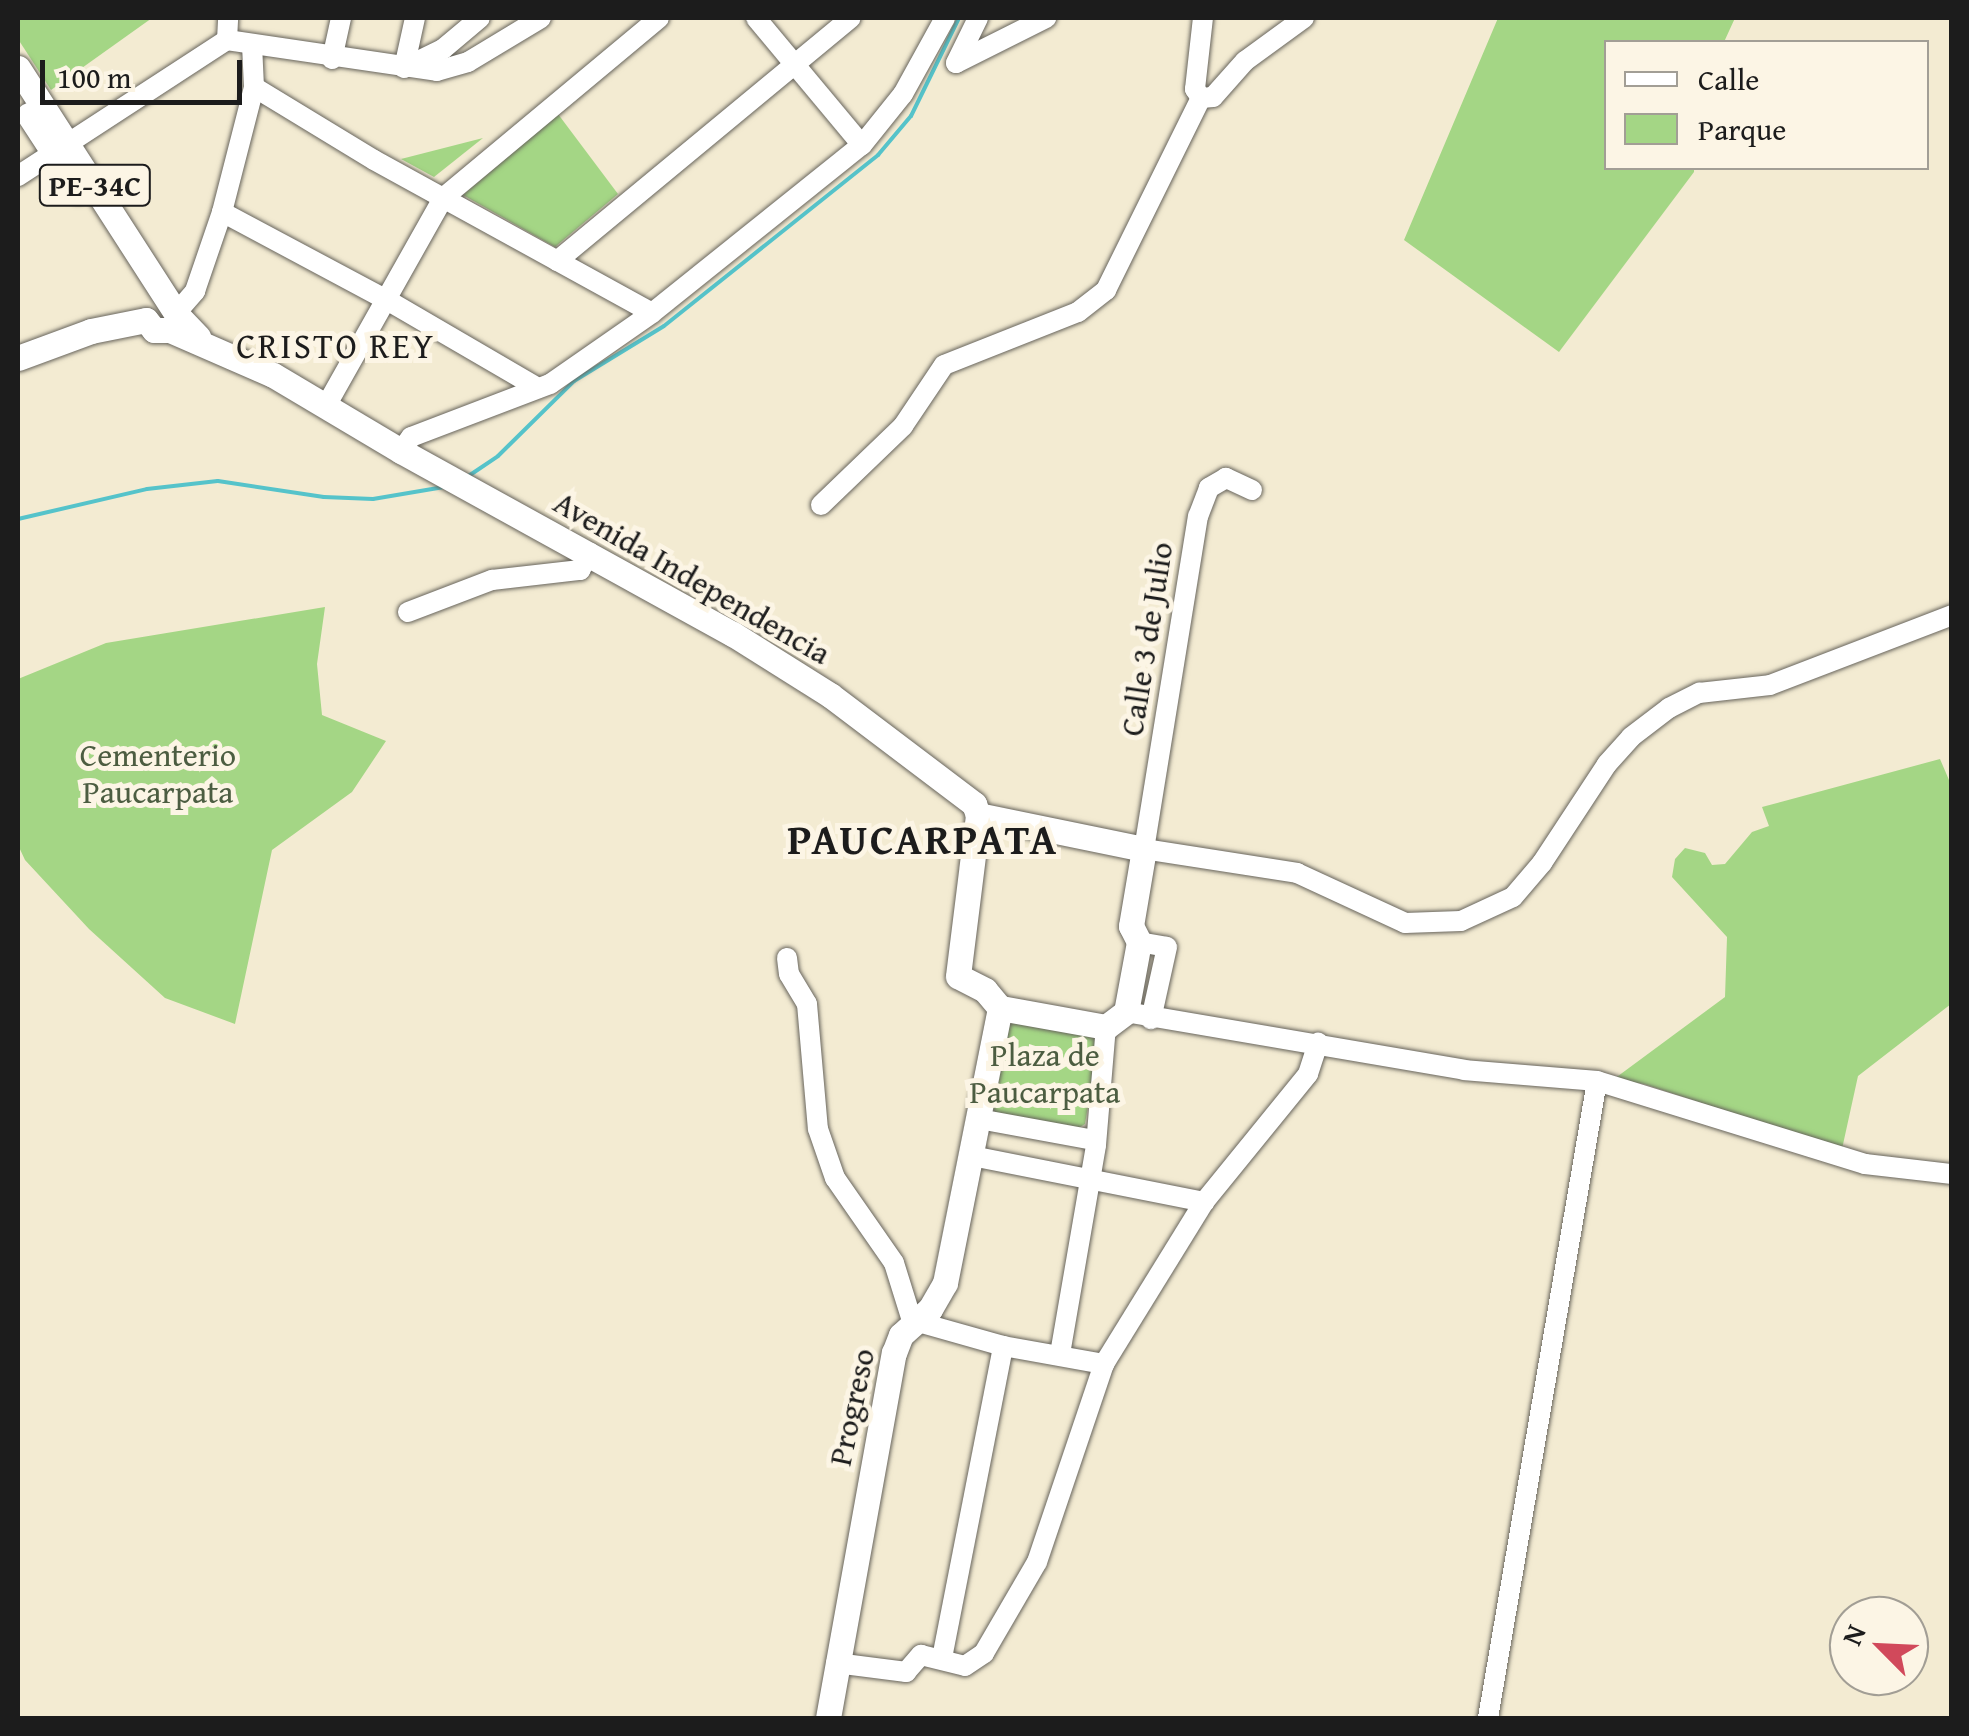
<!DOCTYPE html>
<html>
<head>
<meta charset="utf-8">
<style>
  body { margin:0 }
  #map { position:relative; width:1969px; height:1736px; overflow:hidden; background:#f3ebd2; font-family:"Gentium Book Plus",serif }
  div>[style] { position:absolute }
  .green>* { inset:0; background:#a4d685 }
  .stream>* { height:4px; margin:-2px; padding:0 2px; transform-origin:2px; border-radius:2px; background:#55c3ca }
  .roads { filter:drop-shadow(0 0 2px #67645c) drop-shadow(0 0 2px #67645c) }
  .minor>* { height:20px; margin:-10px; padding:0 10px; transform-origin:10px; border-radius:10px; background:#fff }
  .major>* { height:25px; margin:-12.5px; padding:0 12.5px; transform-origin:12.5px; border-radius:12.5px; background:#fff }
  span { translate:-50% -50%; white-space:nowrap; text-align:center; line-height:1.15; -webkit-text-stroke:10px #fcf5e5; paint-order:stroke }
  .shield-label span { padding:2px 8px; background:#fcf5e5; border:2px solid; border-radius:8px; -webkit-text-stroke-width:0 }
  .shield-label { font-size:30px; color:#1c1c1c; font-weight:700 }
  .street-label { font-size:32px; color:#1c1c1c }
  .park-label { font-size:32px; color:#4c5d41 }
  .neighbourhood-label { font-size:35px; color:#1c1c1c; letter-spacing:2.5px }
  .district-label { font-size:42px; color:#1c1c1c; font-weight:700; letter-spacing:2.5px }
  .frame { position:absolute; inset:0; border:20px solid #1c1c1c; pointer-events:none }
  .legend { position:absolute; left:1604px; top:40px; width:325px; height:130px; box-sizing:border-box; background:#fcf5e5; border:2px solid #a29e95; margin:0; padding:12px 18px; list-style:none; font-size:30px; color:#1c1c1c }
  .legend li { display:flex; align-items:center; gap:20px; height:50px }
  .legend b { width:50px; border:2px solid #a29e95 }
  .north { position:absolute; left:1829px; top:1596px; width:100px; height:100px; box-sizing:border-box; background:#fcf5e5; border:2px solid #a29e95; border-radius:50%; rotate:294deg; font-size:28px; font-weight:700; line-height:40px; text-align:center; color:#1c1c1c }
  .north::after { content:''; display:block; margin:auto; width:35px; height:45px; background:#d1495b; clip-path:polygon(50% 0,100% 100%,50% 72%,0 100%) }
  .scale { position:absolute; left:40px; top:60px; width:202px; height:45px; box-sizing:border-box; border:5px solid #1c1c1c; border-top:0; padding-left:12px; font-size:30px; line-height:35px; white-space:nowrap; color:#1c1c1c; -webkit-text-stroke:8px #fcf5e5; paint-order:stroke }
</style>
</head>
<body>
<div id="map">
  <div class="green">
    <i style="clip-path:polygon(18px 18px,152px 18px,51px 90px,18px 39px)"></i>
    <i style="clip-path:polygon(1498px 18px,1735px 18px,1724px 42px,1606px 42px,1606px 168px,1694px 168px,1694px 172px,1559px 352px,1404px 240px)"></i>
    <i style="clip-path:polygon(558px 114px,618px 194px,555px 247px,463px 195px)"></i>
    <i style="clip-path:polygon(483px 138px,434px 177px,401px 159px)"></i>
    <i style="clip-path:polygon(325px 607px,317px 664px,322px 715px,386px 741px,352px 792px,272px 850px,235px 1024px,165px 998px,89px 929px,25px 860px,18px 845px,18px 679px,106px 643px)"></i>
    <i style="clip-path:polygon(1940px 759px,1952px 787px,1951px 1004px,1858px 1076px,1842px 1149px,1644px 1084px,1614px 1079px,1725px 997px,1727px 937px,1672px 877px,1675px 859px,1685px 848px,1705px 853px,1712px 865px,1725px 864px,1752px 832px,1769px 826px,1762px 807px)"></i>
    <i style="clip-path:polygon(1016px 1019px,1100px 1034px,1085px 1124px,1077px 1129px,996px 1115px,991px 1105px,1006px 1027px)"></i>
  </div>
  <div class="stream">
    <i style="left:467px;top:477px;width:37px;rotate:-34deg"></i>
    <i style="left:498px;top:456px;width:107px;rotate:-44.6deg"></i>
    <i style="left:574px;top:381px;width:105px;rotate:-31.4deg"></i>
    <i style="left:664px;top:326px;width:274px;rotate:-38.6deg"></i>
    <i style="left:878px;top:155px;width:51px;rotate:-49.8deg"></i>
    <i style="left:911px;top:116px;width:109px;rotate:-63.9deg"></i>
    <i style="left:18px;top:519px;width:132px;rotate:-13.1deg"></i>
    <i style="left:147px;top:489px;width:71px;rotate:-6.4deg"></i>
    <i style="left:218px;top:481px;width:107px;rotate:8.6deg"></i>
    <i style="left:324px;top:497px;width:49px;rotate:2.3deg"></i>
    <i style="left:373px;top:499px;width:72px;rotate:-9.6deg"></i>
  </div>
  <div class="roads">
    <div class="minor">
      <i style="left:756px;top:18px;width:165px;rotate:50.2deg"></i>
      <i style="left:227px;top:40px;width:212px;rotate:8.4deg"></i>
      <i style="left:437px;top:71px;width:32px;rotate:-16deg"></i>
      <i style="left:468px;top:62px;width:85px;rotate:-31.1deg"></i>
      <i style="left:227px;top:40px;width:22px;rotate:-87deg"></i>
      <i style="left:332px;top:59px;width:42px;rotate:-77.6deg"></i>
      <i style="left:956px;top:63px;width:101px;rotate:-26.6deg"></i>
      <i style="left:956px;top:63px;width:50px;rotate:-63.9deg"></i>
      <i style="left:406px;top:67px;width:41px;rotate:-25.9deg"></i>
      <i style="left:443px;top:49px;width:48px;rotate:-40deg"></i>
      <i style="left:404px;top:68px;width:51px;rotate:-77.6deg"></i>
      <i style="left:254px;top:87px;width:140px;rotate:31.3deg"></i>
      <i style="left:374px;top:160px;width:317px;rotate:28.8deg"></i>
      <i style="left:1201px;top:98px;width:12px;rotate:-5deg"></i>
      <i style="left:1213px;top:97px;width:48px;rotate:-48.4deg"></i>
      <i style="left:1245px;top:61px;width:73px;rotate:-36.1deg"></i>
      <i style="left:18px;top:176px;width:249px;rotate:-33.1deg"></i>
      <i style="left:222px;top:212px;width:187px;rotate:28.1deg"></i>
      <i style="left:387px;top:300px;width:175px;rotate:30.2deg"></i>
      <i style="left:557px;top:261px;width:381px;rotate:-39.6deg"></i>
      <i style="left:177px;top:312px;width:28px;rotate:-49deg"></i>
      <i style="left:195px;top:291px;width:83px;rotate:-71.1deg"></i>
      <i style="left:222px;top:212px;width:129px;rotate:-75.6deg"></i>
      <i style="left:254px;top:87px;width:43px;rotate:-92.7deg"></i>
      <i style="left:326px;top:406px;width:239px;rotate:-60.6deg"></i>
      <i style="left:443px;top:198px;width:281px;rotate:-39.8deg"></i>
      <i style="left:401px;top:451px;width:17px;rotate:-54deg"></i>
      <i style="left:411px;top:437px;width:149px;rotate:-20.9deg"></i>
      <i style="left:550px;top:384px;width:124px;rotate:-34.8deg"></i>
      <i style="left:652px;top:313px;width:269px;rotate:-38.7deg"></i>
      <i style="left:862px;top:145px;width:65px;rotate:-51.2deg"></i>
      <i style="left:903px;top:94px;width:87px;rotate:-61.1deg"></i>
      <i style="left:1252px;top:490px;width:29px;rotate:-155deg"></i>
      <i style="left:1226px;top:478px;width:20px;rotate:150deg"></i>
      <i style="left:1209px;top:488px;width:30px;rotate:111deg"></i>
      <i style="left:1198px;top:516px;width:337px;rotate:99.2deg"></i>
      <i style="left:1144px;top:849px;width:155px;rotate:8.9deg"></i>
      <i style="left:1297px;top:873px;width:119px;rotate:24.8deg"></i>
      <i style="left:1405px;top:923px;width:56px;rotate:-2deg"></i>
      <i style="left:1461px;top:921px;width:57px;rotate:-24.8deg"></i>
      <i style="left:1513px;top:897px;width:45px;rotate:-49.5deg"></i>
      <i style="left:1542px;top:863px;width:118px;rotate:-56.7deg"></i>
      <i style="left:1607px;top:764px;width:36px;rotate:-48deg"></i>
      <i style="left:1631px;top:737px;width:48px;rotate:-37.3deg"></i>
      <i style="left:1669px;top:708px;width:34px;rotate:-27deg"></i>
      <i style="left:1699px;top:693px;width:71px;rotate:-6.4deg"></i>
      <i style="left:1770px;top:685px;width:195px;rotate:-21deg"></i>
      <i style="left:821px;top:505px;width:114px;rotate:-43.9deg"></i>
      <i style="left:903px;top:426px;width:73px;rotate:-56.1deg"></i>
      <i style="left:944px;top:365px;width:144px;rotate:-21.6deg"></i>
      <i style="left:1078px;top:312px;width:36px;rotate:-38deg"></i>
      <i style="left:1106px;top:290px;width:214px;rotate:-63.7deg"></i>
      <i style="left:1201px;top:98px;width:11px;rotate:-124deg"></i>
      <i style="left:1195px;top:89px;width:71px;rotate:-83.6deg"></i>
      <i style="left:408px;top:612px;width:90px;rotate:-20.9deg"></i>
      <i style="left:492px;top:580px;width:89px;rotate:-6.5deg"></i>
      <i style="left:580px;top:570px;width:20px;rotate:-60deg"></i>
      <i style="left:1139px;top:942px;width:28px;rotate:10deg"></i>
      <i style="left:1167px;top:947px;width:74px;rotate:102.5deg"></i>
      <i style="left:787px;top:958px;width:16px;rotate:83deg"></i>
      <i style="left:789px;top:974px;width:35px;rotate:59deg"></i>
      <i style="left:807px;top:1004px;width:125px;rotate:85deg"></i>
      <i style="left:818px;top:1129px;width:52px;rotate:70.9deg"></i>
      <i style="left:835px;top:1178px;width:103px;rotate:55.2deg"></i>
      <i style="left:894px;top:1263px;width:64px;rotate:72.7deg"></i>
      <i style="left:1126px;top:1012px;width:343px;rotate:9.7deg"></i>
      <i style="left:1464px;top:1070px;width:133px;rotate:4.7deg"></i>
      <i style="left:1597px;top:1081px;width:281px;rotate:17.2deg"></i>
      <i style="left:1865px;top:1164px;width:88px;rotate:6.6deg"></i>
      <i style="left:979px;top:1119px;width:116px;rotate:10.4deg"></i>
      <i style="left:972px;top:1156px;width:237px;rotate:11.2deg"></i>
      <i style="left:918px;top:1322px;width:88px;rotate:15.8deg"></i>
      <i style="left:1003px;top:1346px;width:103px;rotate:10.1deg"></i>
      <i style="left:1060px;top:1354px;width:212px;rotate:-80.2deg"></i>
      <i style="left:1096px;top:1145px;width:118px;rotate:-85.2deg"></i>
      <i style="left:942px;top:1658px;width:318px;rotate:-78.9deg"></i>
      <i style="left:836px;top:1663px;width:71px;rotate:7.3deg"></i>
      <i style="left:906px;top:1672px;width:23px;rotate:-49deg"></i>
      <i style="left:921px;top:1655px;width:45px;rotate:14deg"></i>
      <i style="left:965px;top:1666px;width:23px;rotate:-34deg"></i>
      <i style="left:984px;top:1653px;width:105px;rotate:-59.8deg"></i>
      <i style="left:1037px;top:1562px;width:209px;rotate:-71.3deg"></i>
      <i style="left:1104px;top:1364px;width:190px;rotate:-58.3deg"></i>
      <i style="left:1204px;top:1202px;width:165px;rotate:-50.9deg"></i>
      <i style="left:1308px;top:1074px;width:33px;rotate:-72deg"></i>
      <i style="left:1488px;top:1718px;width:646px;rotate:-80.29deg"></i>
    </div>
    <div class="major">
      <i style="left:18px;top:68px;width:295px;rotate:57.2deg"></i>
      <i style="left:178px;top:316px;width:29px;rotate:46deg"></i>
      <i style="left:29px;top:115px;width:90px;rotate:56.8deg"></i>
      <i style="left:146px;top:320px;width:13px;rotate:51deg"></i>
      <i style="left:154px;top:330px;width:16px"></i>
      <i style="left:170px;top:330px;width:112px;rotate:23.6deg"></i>
      <i style="left:273px;top:375px;width:149px;rotate:30.7deg"></i>
      <i style="left:401px;top:451px;width:379px;rotate:28.9deg"></i>
      <i style="left:733px;top:634px;width:115px;rotate:32.2deg"></i>
      <i style="left:830px;top:695px;width:181px;rotate:37.1deg"></i>
      <i style="left:974px;top:804px;width:12px;rotate:70deg"></i>
      <i style="left:978px;top:815px;width:169px;rotate:11.6deg"></i>
      <i style="left:1144px;top:849px;width:78px;rotate:99.6deg"></i>
      <i style="left:1131px;top:926px;width:18px;rotate:63deg"></i>
      <i style="left:1139px;top:942px;width:71px;rotate:100.5deg"></i>
      <i style="left:1126px;top:1012px;width:25px;rotate:143deg"></i>
      <i style="left:1106px;top:1027px;width:108px;rotate:-169.8deg"></i>
      <i style="left:1000px;top:1008px;width:23px;rotate:-130deg"></i>
      <i style="left:985px;top:990px;width:30px;rotate:-153deg"></i>
      <i style="left:958px;top:976px;width:162px;rotate:-82.9deg"></i>
      <i style="left:18px;top:358px;width:78px;rotate:-20.3deg"></i>
      <i style="left:91px;top:331px;width:56px;rotate:-11.3deg"></i>
      <i style="left:828px;top:1718px;width:371px;rotate:-79.8deg"></i>
      <i style="left:894px;top:1353px;width:19px;rotate:-69deg"></i>
      <i style="left:901px;top:1335px;width:39px;rotate:-42deg"></i>
      <i style="left:930px;top:1309px;width:30px;rotate:-60deg"></i>
      <i style="left:945px;top:1283px;width:280px;rotate:-78.7deg"></i>
    </div>
  </div>
  <div class="shield-label">
    <span style="left:95px;top:185px">PE-34C</span>
  </div>
  <div class="street-label">
    <span style="left:692px;top:578px;rotate:30deg">Avenida Independencia</span>
    <span style="left:1147px;top:639px;rotate:-81deg">Calle 3 de Julio</span>
    <span style="left:852px;top:1407px;rotate:-78deg">Progreso</span>
  </div>
  <div class="park-label">
    <span style="left:158px;top:774px">Cementerio<br>Paucarpata</span>
    <span style="left:1045px;top:1074px">Plaza de<br>Paucarpata</span>
  </div>
  <div class="neighbourhood-label">
    <span style="left:336px;top:346px">CRISTO REY</span>
  </div>
  <div class="district-label">
    <span style="left:923px;top:839px">PAUCARPATA</span>
  </div>
  <div class="frame"></div>
  <ul class="legend">
  <li><b style="height:12px;background:#fff"></b>Calle</li>
  <li><b style="height:28px;background:#a4d685"></b>Parque</li>
  </ul>
  <div class="north">N</div>
  <div class="scale">100 m</div>
</div>
</body>
</html>
